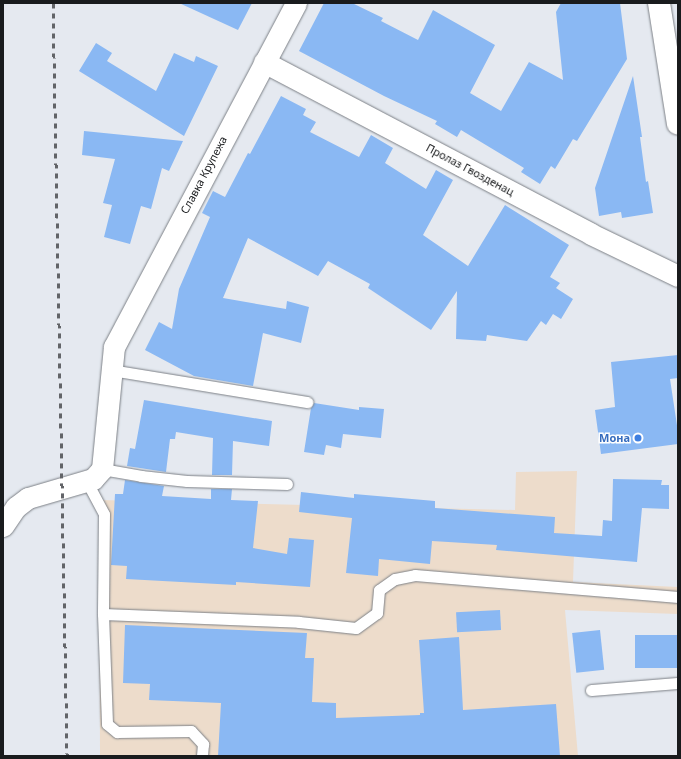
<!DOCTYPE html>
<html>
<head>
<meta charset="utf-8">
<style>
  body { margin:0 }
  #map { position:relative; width:681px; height:759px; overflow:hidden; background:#e5e9f0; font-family:"Noto Sans",sans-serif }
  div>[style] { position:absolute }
  .industrial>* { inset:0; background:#eddccb }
  .building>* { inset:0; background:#8ab8f3; transform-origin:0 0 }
  .roads { filter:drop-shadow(0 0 1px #7c8086) drop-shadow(0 0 1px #7c8086) }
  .lane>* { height:11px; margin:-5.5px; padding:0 5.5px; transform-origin:5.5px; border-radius:5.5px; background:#fff }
  .street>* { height:21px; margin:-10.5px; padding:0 10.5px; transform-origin:10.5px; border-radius:10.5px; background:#fff }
  .secondary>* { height:22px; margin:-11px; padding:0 11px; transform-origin:11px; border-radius:11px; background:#fff }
  .rail>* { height:3px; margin-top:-1.5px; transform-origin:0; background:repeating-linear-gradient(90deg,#626468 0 5px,transparent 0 10px) }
  .dots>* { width:11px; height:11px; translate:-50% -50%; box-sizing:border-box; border:2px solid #fff; border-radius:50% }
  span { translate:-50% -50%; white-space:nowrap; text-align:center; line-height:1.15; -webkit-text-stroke:3px #fff; paint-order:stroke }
  .street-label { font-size:11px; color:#191b1d }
  .shop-label { font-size:11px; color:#366cbe; font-weight:700 }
  .right { translate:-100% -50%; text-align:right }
  .frame { position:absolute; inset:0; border:4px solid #191b1d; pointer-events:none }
</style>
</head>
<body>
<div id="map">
  <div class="industrial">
    <i style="clip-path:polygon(577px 471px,573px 582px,678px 587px,678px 614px,565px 610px,578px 756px,100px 756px,99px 500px,515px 510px,516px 472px)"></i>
  </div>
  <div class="building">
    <i style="clip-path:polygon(179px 3px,252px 3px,238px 30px)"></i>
    <i style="clip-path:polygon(324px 3px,352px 3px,383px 18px,381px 21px,418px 40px,433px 10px,495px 45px,470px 93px,501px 111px,529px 62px,563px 80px,556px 12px,561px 3px,620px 3px,627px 59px,577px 141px,573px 139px,555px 169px,551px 166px,540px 184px,521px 172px,524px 168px,461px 130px,457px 137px,435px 124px,437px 121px,384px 96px,299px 51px)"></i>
    <i style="clip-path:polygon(96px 43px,112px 53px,107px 61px,156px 91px,174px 53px,194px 62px,196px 56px,218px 66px,184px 136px,79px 71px)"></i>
    <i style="clip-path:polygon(633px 76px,642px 137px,640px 137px,646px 182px,648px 181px,653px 213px,622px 218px,621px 212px,599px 216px,595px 188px)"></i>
    <i style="clip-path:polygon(281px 96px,306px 109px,303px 115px,316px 122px,310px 132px,359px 157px,371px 135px,393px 148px,385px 163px,426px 189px,436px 170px,453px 180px,423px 235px,468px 266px,505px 205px,569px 245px,550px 277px,560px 283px,556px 288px,573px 299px,561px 319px,553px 314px,546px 325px,541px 321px,527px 341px,487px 335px,486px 341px,456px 339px,457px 291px,431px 330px,368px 288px,370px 284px,328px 261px,318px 276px,248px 238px,223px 298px,286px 309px,287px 301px,309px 307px,301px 343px,263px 333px,253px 386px,194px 376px,145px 350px,159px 322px,172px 329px,179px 289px,210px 217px,202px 213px,213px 191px,225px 197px,248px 153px,250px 154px)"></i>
    <i style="clip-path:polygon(84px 131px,183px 141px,169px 171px,162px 168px,151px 209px,141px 206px,130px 244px,104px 237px,112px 205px,103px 203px,115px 159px,82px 155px)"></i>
    <i style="clip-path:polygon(678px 355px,678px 378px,670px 379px,678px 432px,678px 444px,601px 454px,595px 410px,615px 407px,611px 362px)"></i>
    <i style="clip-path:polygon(144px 400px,272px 421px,269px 446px,233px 441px,232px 475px,212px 475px,213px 438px,176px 432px,175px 439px,170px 439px,166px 472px,127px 466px,130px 448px,135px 449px)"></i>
    <i style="clip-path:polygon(314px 403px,359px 410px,359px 407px,384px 409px,381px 438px,343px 434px,341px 448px,326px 445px,324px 455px,304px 452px,311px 408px)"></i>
    <i style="clip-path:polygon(613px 479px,662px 480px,661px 485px,669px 485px,669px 509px,642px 508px,637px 562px,496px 550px,497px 545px,432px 541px,430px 564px,379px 559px,378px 576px,346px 573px,352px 518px,299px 512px,301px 492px,354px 498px,354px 494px,435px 501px,435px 508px,555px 517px,554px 533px,602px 536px,603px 520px,612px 521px)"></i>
    <i style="clip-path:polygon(125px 480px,164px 486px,162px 496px,211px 499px,211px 489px,232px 489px,231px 500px,258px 501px,253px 548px,287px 554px,289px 538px,314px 540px,310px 587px,236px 582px,236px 585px,126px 579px,127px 566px,111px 565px,115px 494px,123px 494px)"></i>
    <i style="left:500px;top:610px;width:20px;height:44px;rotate:87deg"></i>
    <i style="clip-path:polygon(125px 625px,307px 633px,305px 658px,314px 658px,312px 702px,336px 703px,336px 718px,420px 715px,420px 713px,424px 713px,419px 640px,459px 637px,463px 710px,556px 704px,560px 756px,218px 756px,221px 703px,149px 700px,150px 684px,123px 683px)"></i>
    <i style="left:600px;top:630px;width:40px;height:28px;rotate:84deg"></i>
    <i style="left:678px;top:635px;width:33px;height:43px;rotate:90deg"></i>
  </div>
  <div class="roads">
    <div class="lane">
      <i style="left:111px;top:370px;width:199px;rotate:9.3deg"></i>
      <i style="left:102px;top:469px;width:40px;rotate:10deg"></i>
      <i style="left:141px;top:476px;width:46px;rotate:6.2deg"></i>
      <i style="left:187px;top:481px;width:100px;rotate:1.7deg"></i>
      <i style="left:87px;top:482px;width:36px;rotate:62deg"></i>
      <i style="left:104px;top:514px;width:100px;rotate:90.6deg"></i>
      <i style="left:103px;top:614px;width:110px;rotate:87.9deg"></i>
      <i style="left:107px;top:724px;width:13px;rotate:39deg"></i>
      <i style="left:117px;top:732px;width:74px;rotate:-0.8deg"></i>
      <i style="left:191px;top:731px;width:18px;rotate:47deg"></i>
      <i style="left:203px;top:744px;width:12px;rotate:95deg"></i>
      <i style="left:103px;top:614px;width:196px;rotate:2.3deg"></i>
      <i style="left:299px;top:622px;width:57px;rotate:6deg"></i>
      <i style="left:356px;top:628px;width:26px;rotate:-36deg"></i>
      <i style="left:377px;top:613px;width:23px;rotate:-85deg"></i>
      <i style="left:379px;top:590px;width:19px;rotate:-35deg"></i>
      <i style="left:395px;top:579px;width:20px;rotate:-11deg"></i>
      <i style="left:415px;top:575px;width:264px;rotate:4.8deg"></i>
      <i style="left:591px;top:690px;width:87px;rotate:-4.6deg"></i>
    </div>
    <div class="street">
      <i style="left:264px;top:62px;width:369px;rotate:27.7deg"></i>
      <i style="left:591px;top:234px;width:97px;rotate:25.8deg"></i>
      <i style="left:3px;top:526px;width:23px;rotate:-56deg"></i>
      <i style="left:16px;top:507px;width:15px;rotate:-37deg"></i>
      <i style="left:28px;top:498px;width:68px;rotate:-16.3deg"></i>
      <i style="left:93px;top:479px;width:13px;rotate:-48deg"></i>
      <i style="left:102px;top:469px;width:123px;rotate:-84.4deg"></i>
      <i style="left:114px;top:347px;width:389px;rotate:-62.1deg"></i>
    </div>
    <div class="secondary">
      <i style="left:659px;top:3px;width:122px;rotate:81.1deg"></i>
    </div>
  </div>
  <div class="rail">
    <i style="left:53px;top:3px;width:753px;rotate:88.93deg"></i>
  </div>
  <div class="dots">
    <i style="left:638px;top:438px;background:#3f7fe0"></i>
  </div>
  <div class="street-label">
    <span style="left:470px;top:170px;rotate:28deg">Пролаз Гвозденац</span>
    <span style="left:204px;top:175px;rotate:-62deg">Славка Крупежа</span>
  </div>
  <div class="shop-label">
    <span class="right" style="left:630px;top:438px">Мона</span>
  </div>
  <div class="frame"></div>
</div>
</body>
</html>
